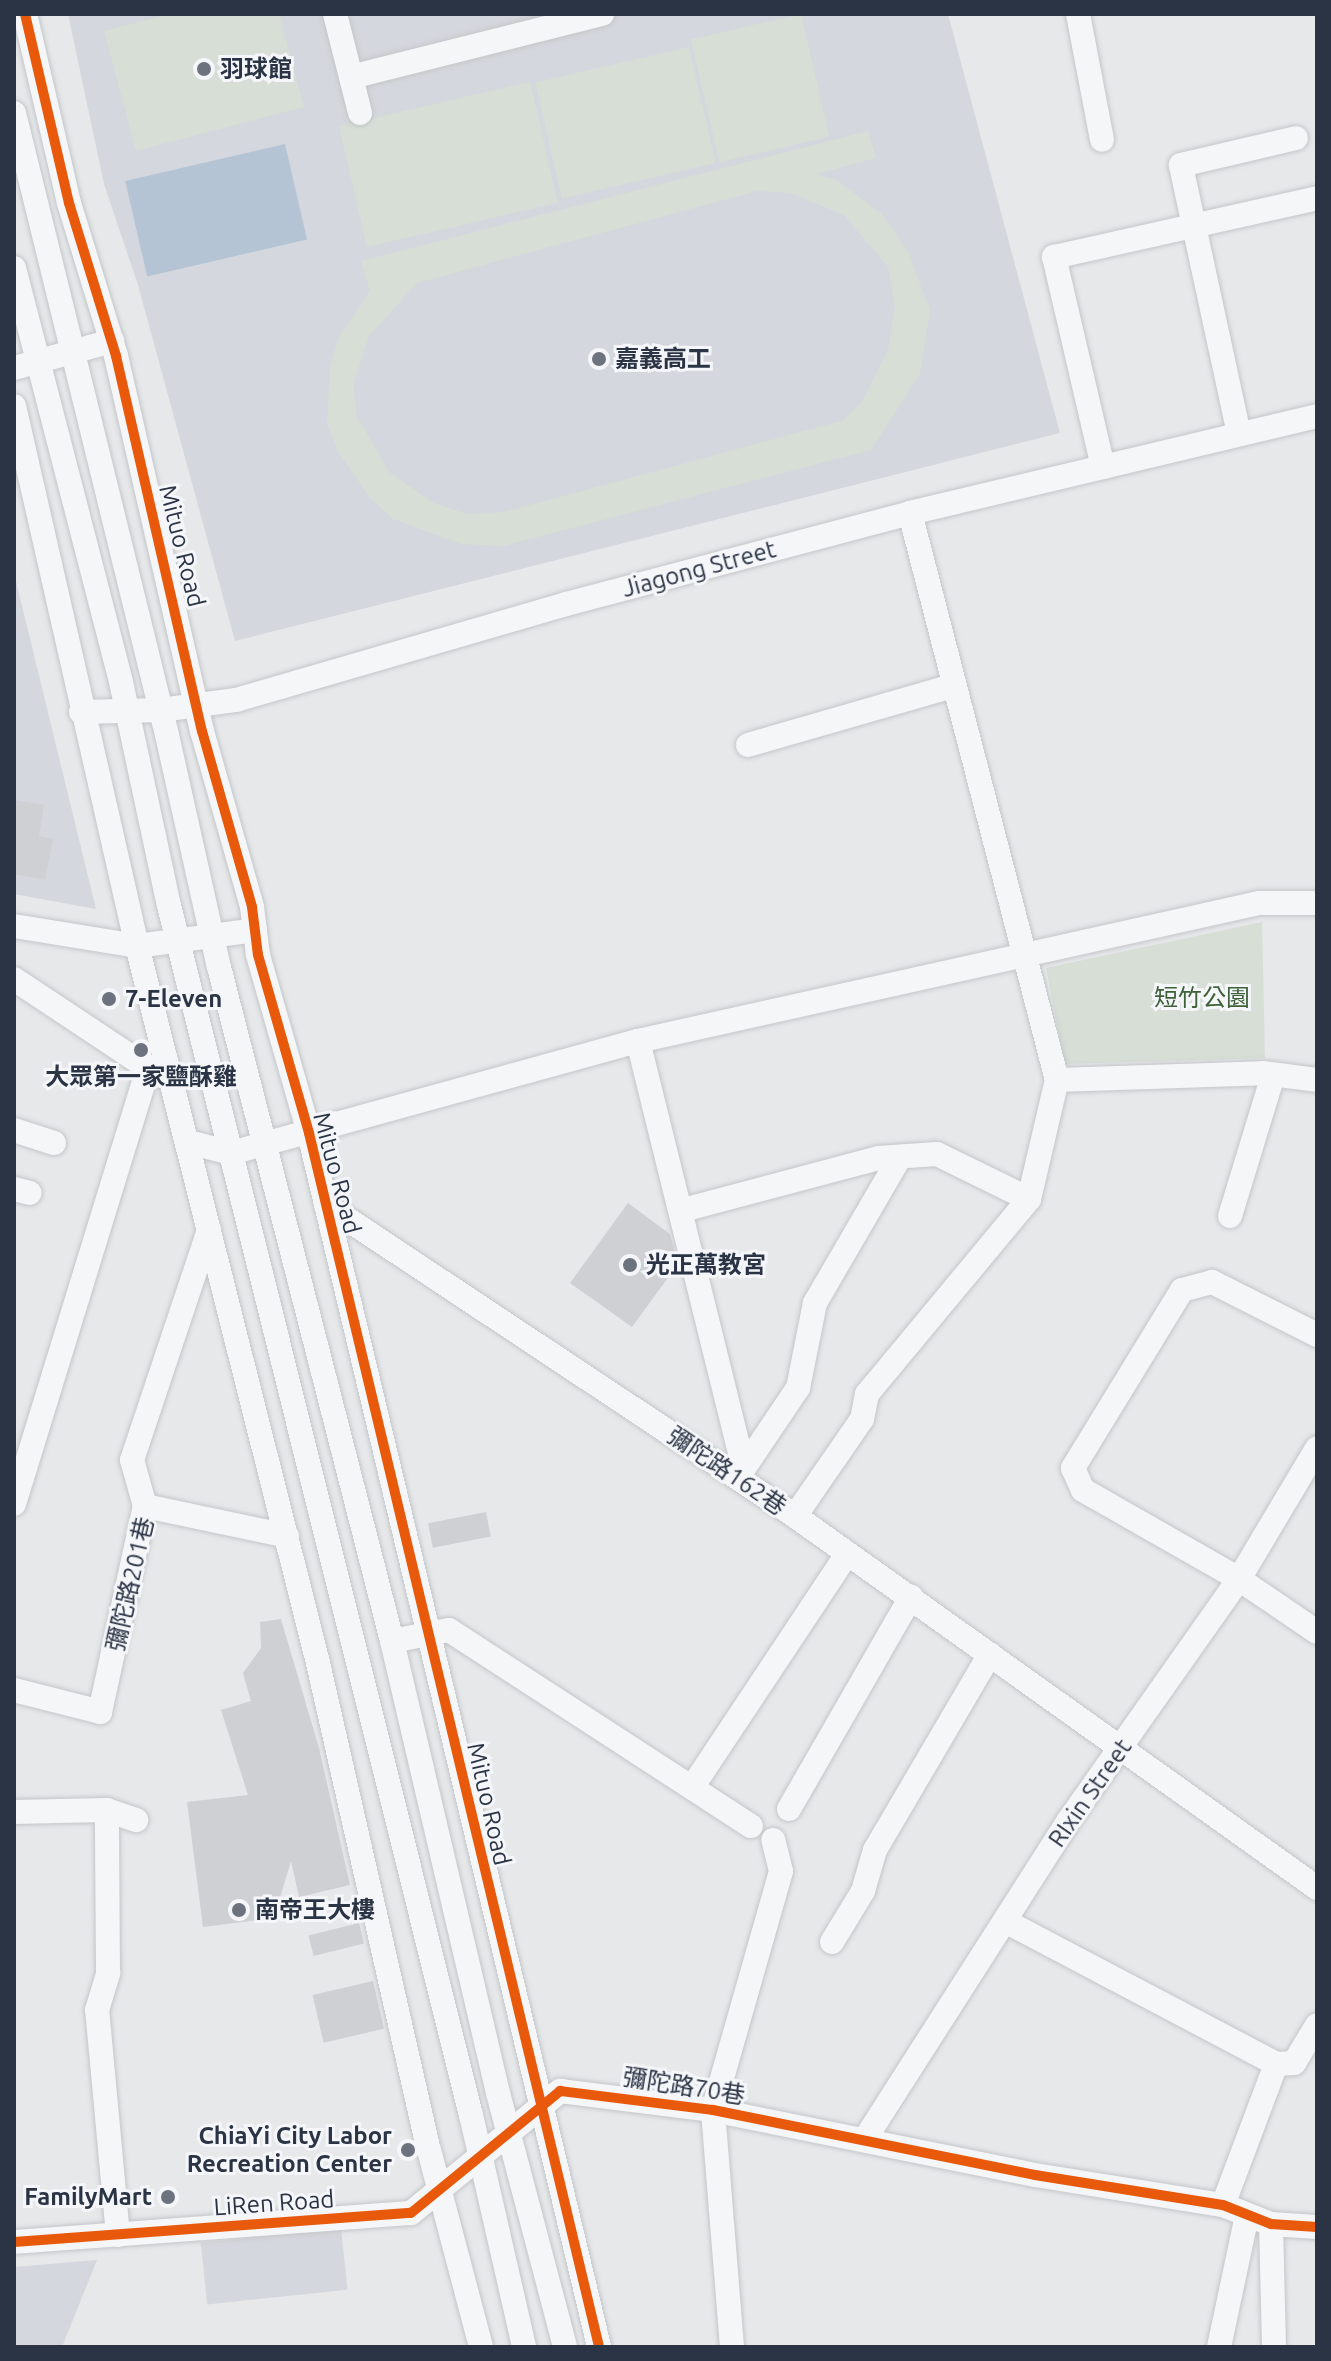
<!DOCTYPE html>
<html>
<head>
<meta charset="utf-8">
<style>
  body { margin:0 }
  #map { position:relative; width:1331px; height:2361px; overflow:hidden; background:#e6e8ea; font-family:Ubuntu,"Noto Sans TC",sans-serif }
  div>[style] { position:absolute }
  .built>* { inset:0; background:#d4d7dd; transform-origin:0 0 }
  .green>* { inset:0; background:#d6ded6; transform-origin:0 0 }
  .water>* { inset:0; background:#b4c4d5; transform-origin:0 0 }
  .building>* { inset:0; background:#ced0d3; transform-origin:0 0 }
  .roads { filter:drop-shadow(0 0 2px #c4c6c8) drop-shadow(0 0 2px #c4c6c8) }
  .minor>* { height:24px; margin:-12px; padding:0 12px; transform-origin:12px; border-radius:12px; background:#f5f6f7 }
  .cycleway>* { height:10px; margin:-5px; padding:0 5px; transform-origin:5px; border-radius:5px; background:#e8590c }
  .dots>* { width:22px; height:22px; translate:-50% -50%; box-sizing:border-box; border:4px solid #f4f6f9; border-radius:50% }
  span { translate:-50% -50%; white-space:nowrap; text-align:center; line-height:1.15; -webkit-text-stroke:6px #f4f6f9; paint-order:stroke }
  .poi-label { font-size:24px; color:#2b3445; font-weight:700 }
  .left { translate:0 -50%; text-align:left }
  .right { translate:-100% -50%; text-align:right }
  .street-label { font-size:24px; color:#2b3445 }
  .park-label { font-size:24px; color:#3f6138 }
  .frame { position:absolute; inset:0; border:16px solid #2b3445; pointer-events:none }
</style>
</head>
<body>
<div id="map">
  <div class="built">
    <i style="clip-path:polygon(68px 14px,948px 14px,1060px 433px,235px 641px,138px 285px,104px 184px)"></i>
    <i style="clip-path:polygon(14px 573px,96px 909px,14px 894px)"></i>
    <i style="left:341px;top:2228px;width:62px;height:141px;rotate:84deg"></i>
    <i style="clip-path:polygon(97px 2260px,62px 2347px,14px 2347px,14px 2267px)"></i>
  </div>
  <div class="green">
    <i style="clip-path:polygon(169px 14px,279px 14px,304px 107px,136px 151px,104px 31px)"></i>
    <i style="left:801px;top:14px;width:126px;height:113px;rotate:77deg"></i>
    <i style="left:689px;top:47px;width:119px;height:158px;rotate:77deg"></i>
    <i style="left:530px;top:82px;width:124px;height:196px;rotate:77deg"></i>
    <i style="clip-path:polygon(evenodd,868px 131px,876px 158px,817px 174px,838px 181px,882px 214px,908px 252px,930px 310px,920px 374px,871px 450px,503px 546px,461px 544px,393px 519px,371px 499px,338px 452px,327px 423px,330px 367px,339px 337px,370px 291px,361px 261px,868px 131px,757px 191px,790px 193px,844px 215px,888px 267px,895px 307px,888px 349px,863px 400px,844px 420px,504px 512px,467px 514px,434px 503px,390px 473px,357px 417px,353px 385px,369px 336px,417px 283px,757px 191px)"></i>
    <i style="clip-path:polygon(1262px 922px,1265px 1058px,1065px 1064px,1046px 968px)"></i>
  </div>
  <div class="water">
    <i style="left:285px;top:144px;width:98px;height:164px;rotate:77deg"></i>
  </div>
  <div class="building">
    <i style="clip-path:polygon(14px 800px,44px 805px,39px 836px,53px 839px,45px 880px,14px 874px)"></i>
    <i style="clip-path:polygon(628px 1203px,670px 1234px,678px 1264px,632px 1327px,570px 1283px)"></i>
    <i style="left:486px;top:1512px;width:25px;height:59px;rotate:79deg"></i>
    <i style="clip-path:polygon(281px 1619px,319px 1748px,350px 1885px,299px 1897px,291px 1861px,274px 1918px,203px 1927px,187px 1802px,248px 1795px,221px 1710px,251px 1701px,243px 1673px,261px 1648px,260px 1622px)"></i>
    <i style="left:359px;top:1923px;width:21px;height:52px;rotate:76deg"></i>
    <i style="left:373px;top:1981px;width:49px;height:62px;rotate:77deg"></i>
  </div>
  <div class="roads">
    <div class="minor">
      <i style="left:25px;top:14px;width:194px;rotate:76.9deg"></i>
      <i style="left:69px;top:203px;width:160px;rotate:72.9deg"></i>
      <i style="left:116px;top:356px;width:385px;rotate:77.1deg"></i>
      <i style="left:202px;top:731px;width:183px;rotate:74.1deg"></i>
      <i style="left:252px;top:907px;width:48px;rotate:82.9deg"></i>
      <i style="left:258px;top:955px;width:185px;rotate:74deg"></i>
      <i style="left:309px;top:1133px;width:1248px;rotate:76.56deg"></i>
      <i style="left:335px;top:14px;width:102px;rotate:75.8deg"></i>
      <i style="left:1078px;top:14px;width:128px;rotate:79.2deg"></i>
      <i style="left:351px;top:77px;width:259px;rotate:-14.1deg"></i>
      <i style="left:14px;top:113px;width:641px;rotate:76.18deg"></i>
      <i style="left:167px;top:735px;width:238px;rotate:77.4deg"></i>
      <i style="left:219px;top:967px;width:696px;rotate:75.6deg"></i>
      <i style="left:392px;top:1641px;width:464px;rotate:76.8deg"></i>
      <i style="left:498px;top:2093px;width:263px;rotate:75.2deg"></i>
      <i style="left:14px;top:268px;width:428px;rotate:75.5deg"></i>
      <i style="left:121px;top:682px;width:228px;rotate:77.9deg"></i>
      <i style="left:169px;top:905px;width:1247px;rotate:75.99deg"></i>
      <i style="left:471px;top:2115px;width:238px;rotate:77.1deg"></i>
      <i style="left:14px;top:368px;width:102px;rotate:-15.4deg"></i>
      <i style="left:14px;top:406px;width:554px;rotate:77.17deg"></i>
      <i style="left:137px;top:946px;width:739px;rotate:75.83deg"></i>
      <i style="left:318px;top:1663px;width:499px;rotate:77.2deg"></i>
      <i style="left:429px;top:2150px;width:204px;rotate:75.2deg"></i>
      <i style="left:1239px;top:434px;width:275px;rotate:-102.2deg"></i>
      <i style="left:1181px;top:165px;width:118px;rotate:-13.2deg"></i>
      <i style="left:1103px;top:467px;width:216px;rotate:-103.1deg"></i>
      <i style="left:1054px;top:257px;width:270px;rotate:-12.6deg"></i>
      <i style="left:910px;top:513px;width:586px;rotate:75.47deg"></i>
      <i style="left:1057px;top:1080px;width:206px;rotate:-1.9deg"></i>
      <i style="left:1263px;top:1073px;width:54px;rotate:7.4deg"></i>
      <i style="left:81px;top:712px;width:80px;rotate:-1.4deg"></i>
      <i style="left:161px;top:710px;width:76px;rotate:-7.6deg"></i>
      <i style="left:236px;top:700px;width:344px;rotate:-16.2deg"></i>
      <i style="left:566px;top:604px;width:356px;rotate:-14.8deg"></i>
      <i style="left:910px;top:513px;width:418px;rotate:-13.4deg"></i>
      <i style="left:748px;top:745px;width:213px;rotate:-16.1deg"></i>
      <i style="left:14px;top:926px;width:125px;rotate:9.2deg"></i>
      <i style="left:137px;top:946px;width:119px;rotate:-7.7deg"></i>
      <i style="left:14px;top:979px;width:175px;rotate:33.6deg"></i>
      <i style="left:638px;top:1041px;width:440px;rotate:76.1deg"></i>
      <i style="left:744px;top:1468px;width:12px;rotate:110deg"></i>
      <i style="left:14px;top:1130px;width:42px;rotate:18deg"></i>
      <i style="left:188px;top:1142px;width:44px;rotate:14.3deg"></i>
      <i style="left:231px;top:1153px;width:422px;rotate:-15.4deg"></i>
      <i style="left:638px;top:1041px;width:636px;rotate:-12.53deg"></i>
      <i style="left:1259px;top:903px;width:58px"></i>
      <i style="left:14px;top:1189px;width:16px;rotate:14deg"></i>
      <i style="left:1029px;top:1199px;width:122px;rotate:-76.8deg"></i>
      <i style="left:326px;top:1205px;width:563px;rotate:33.55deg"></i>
      <i style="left:795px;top:1516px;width:641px;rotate:35.48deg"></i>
      <i style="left:683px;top:1210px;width:202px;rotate:-14.9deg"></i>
      <i style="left:878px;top:1158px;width:59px;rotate:-3.9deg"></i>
      <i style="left:937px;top:1154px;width:102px;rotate:26.1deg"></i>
      <i style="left:1029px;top:1199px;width:254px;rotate:129.7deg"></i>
      <i style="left:867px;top:1394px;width:25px;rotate:101deg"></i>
      <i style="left:862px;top:1419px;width:118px;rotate:124.6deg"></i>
      <i style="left:1230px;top:1216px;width:147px;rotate:-73deg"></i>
      <i style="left:1317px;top:1335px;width:118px;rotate:-153.2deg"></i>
      <i style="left:1212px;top:1282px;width:31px;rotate:165deg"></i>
      <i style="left:1182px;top:1290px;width:209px;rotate:121.5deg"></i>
      <i style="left:1073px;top:1468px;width:24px;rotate:66deg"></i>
      <i style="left:1083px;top:1490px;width:180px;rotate:29.7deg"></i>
      <i style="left:1239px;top:1579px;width:94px;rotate:34.2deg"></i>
      <i style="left:744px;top:1468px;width:97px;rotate:-56deg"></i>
      <i style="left:798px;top:1388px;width:87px;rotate:-78.7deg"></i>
      <i style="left:815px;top:1303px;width:169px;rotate:-59.8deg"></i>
      <i style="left:14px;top:1504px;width:458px;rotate:-72.9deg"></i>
      <i style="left:145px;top:1506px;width:48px;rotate:-105.8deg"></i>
      <i style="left:132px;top:1460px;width:243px;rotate:-71.5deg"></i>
      <i style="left:392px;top:1641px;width:58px;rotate:-10.9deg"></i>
      <i style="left:449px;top:1630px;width:360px;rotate:33deg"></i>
      <i style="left:14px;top:1690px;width:89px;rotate:14.3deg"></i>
      <i style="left:100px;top:1712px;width:211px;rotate:-77.7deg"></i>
      <i style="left:145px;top:1506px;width:145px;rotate:11.9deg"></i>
      <i style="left:693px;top:1786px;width:278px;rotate:-56.4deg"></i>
      <i style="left:789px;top:1809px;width:245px;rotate:-60.1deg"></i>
      <i style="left:14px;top:1812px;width:93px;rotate:-1.2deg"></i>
      <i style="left:1005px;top:1921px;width:306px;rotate:27.8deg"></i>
      <i style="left:1276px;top:2064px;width:18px;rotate:-3deg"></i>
      <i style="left:1294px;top:2063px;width:44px;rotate:-58.8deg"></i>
      <i style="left:832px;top:1942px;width:60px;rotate:-58.7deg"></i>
      <i style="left:863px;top:1891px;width:43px;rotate:-73.7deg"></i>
      <i style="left:875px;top:1850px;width:227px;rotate:-59.6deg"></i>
      <i style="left:865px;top:2139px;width:379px;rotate:-57.4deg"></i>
      <i style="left:1069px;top:1820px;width:295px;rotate:-54.8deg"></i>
      <i style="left:1239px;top:1579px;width:152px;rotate:-59.2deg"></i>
      <i style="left:1223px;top:2205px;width:151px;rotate:-69.4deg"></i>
      <i style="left:1271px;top:2224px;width:123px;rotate:88.6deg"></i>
      <i style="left:118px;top:2235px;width:226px;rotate:-95.3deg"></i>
      <i style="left:97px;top:2010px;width:39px;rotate:-73deg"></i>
      <i style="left:108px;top:1973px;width:163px;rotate:-90.4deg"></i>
      <i style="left:107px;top:1810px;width:31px;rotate:19deg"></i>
      <i style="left:14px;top:2242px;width:398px;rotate:-4.2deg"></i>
      <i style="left:411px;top:2213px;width:193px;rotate:-39.3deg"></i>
      <i style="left:560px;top:2091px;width:154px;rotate:7.1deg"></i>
      <i style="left:713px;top:2110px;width:328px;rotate:11.4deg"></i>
      <i style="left:1035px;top:2175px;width:190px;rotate:9.1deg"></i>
      <i style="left:1223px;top:2205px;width:52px;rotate:21.6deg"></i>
      <i style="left:1271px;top:2224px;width:46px;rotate:3.7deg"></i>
      <i style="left:732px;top:2347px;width:238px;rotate:-94.6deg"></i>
      <i style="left:713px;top:2110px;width:248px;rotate:-74.1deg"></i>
      <i style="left:781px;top:1871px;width:32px;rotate:-104deg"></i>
      <i style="left:1219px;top:2347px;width:135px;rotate:-78deg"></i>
    </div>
  </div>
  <div class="cycleway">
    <i style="left:25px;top:14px;width:194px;rotate:76.9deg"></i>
    <i style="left:69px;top:203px;width:160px;rotate:72.9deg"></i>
    <i style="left:116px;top:356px;width:385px;rotate:77.1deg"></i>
    <i style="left:202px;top:731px;width:183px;rotate:74.1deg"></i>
    <i style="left:252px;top:907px;width:48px;rotate:82.9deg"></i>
    <i style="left:258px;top:955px;width:185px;rotate:74deg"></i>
    <i style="left:309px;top:1133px;width:1248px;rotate:76.56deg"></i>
    <i style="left:14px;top:2242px;width:398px;rotate:-4.2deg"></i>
    <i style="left:411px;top:2213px;width:193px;rotate:-39.3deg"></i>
    <i style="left:560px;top:2091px;width:154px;rotate:7.1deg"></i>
    <i style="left:713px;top:2110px;width:328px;rotate:11.4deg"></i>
    <i style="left:1035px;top:2175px;width:190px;rotate:9.1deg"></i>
    <i style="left:1223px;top:2205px;width:52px;rotate:21.6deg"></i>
    <i style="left:1271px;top:2224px;width:46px;rotate:3.7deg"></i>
  </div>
  <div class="dots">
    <i style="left:204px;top:69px;background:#6c737f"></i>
    <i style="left:599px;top:359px;background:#6c737f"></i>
    <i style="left:109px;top:999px;background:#6c737f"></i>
    <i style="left:141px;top:1050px;background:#6c737f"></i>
    <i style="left:630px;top:1265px;background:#6c737f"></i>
    <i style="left:239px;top:1910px;background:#6c737f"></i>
    <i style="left:408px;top:2150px;background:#6c737f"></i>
    <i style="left:168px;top:2197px;background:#6c737f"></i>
  </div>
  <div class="poi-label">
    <span class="left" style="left:220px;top:69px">羽球館</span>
    <span class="left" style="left:615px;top:359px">嘉義高工</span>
    <span class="left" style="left:125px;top:999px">7-Eleven</span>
    <span style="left:141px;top:1077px">大眾第一家鹽酥雞</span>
    <span class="left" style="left:646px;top:1265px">光正萬教宮</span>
    <span class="left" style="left:255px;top:1910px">南帝王大樓</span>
    <span class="right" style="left:392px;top:2150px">ChiaYi City Labor<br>Recreation Center</span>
    <span class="right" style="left:152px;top:2197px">FamilyMart</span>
  </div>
  <div class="street-label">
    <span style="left:182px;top:546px;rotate:76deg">Mituo Road</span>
    <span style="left:699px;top:569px;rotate:-15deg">Jiagong Street</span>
    <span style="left:337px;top:1173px;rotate:75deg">Mituo Road</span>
    <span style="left:727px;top:1471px;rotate:34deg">彌陀路162巷</span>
    <span style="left:130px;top:1584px;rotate:-77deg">彌陀路201巷</span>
    <span style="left:1090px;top:1793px;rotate:-55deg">RIxin Street</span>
    <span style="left:489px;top:1804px;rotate:77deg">Mituo Road</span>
    <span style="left:684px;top:2086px;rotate:9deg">彌陀路70巷</span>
    <span style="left:274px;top:2203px;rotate:-4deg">LiRen Road</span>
  </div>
  <div class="park-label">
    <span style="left:1202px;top:998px">短竹公園</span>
  </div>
  <div class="frame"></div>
</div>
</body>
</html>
